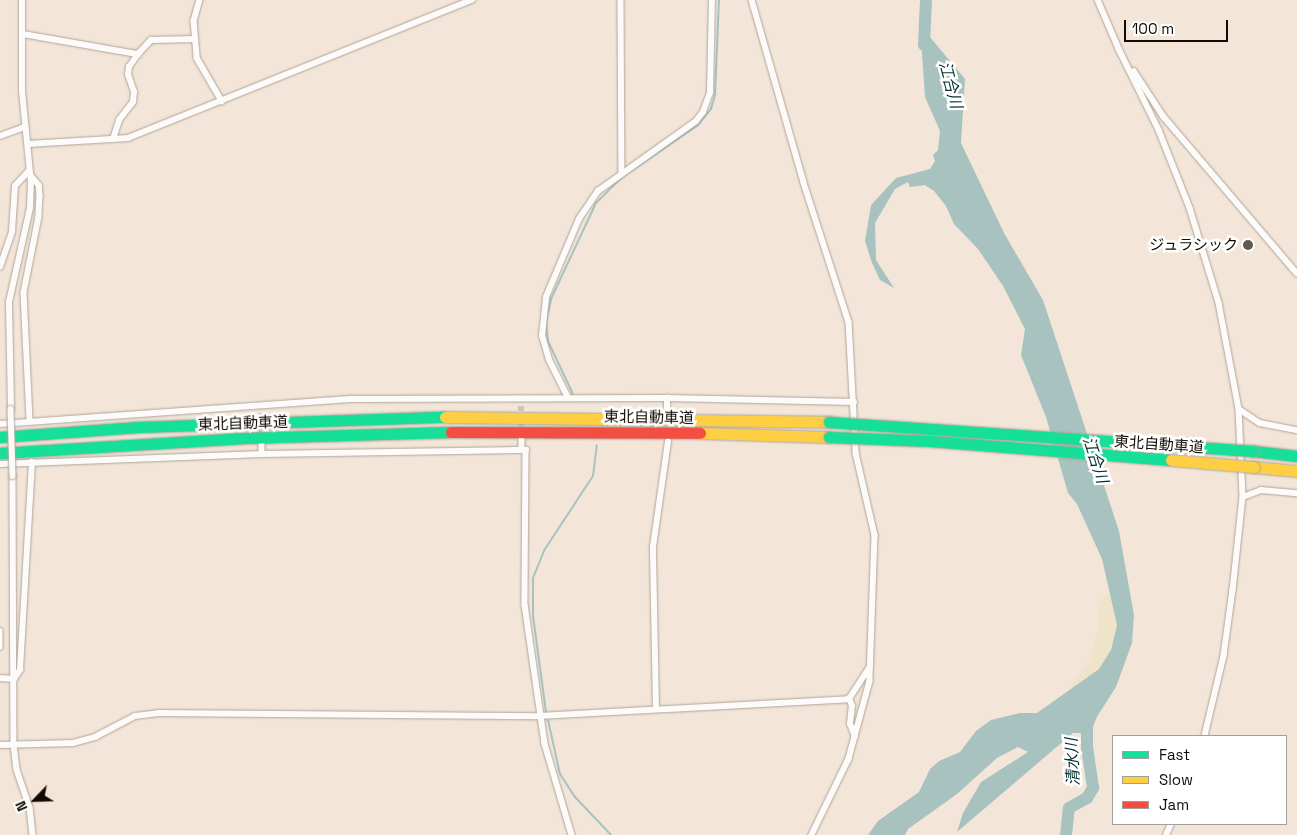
<!DOCTYPE html>
<html>
<head>
<meta charset="utf-8">
<style>
  body { margin:0 }
  #map { position:relative; width:1297px; height:835px; overflow:hidden; background:#f3e6d9; font-family:"Space Grotesk","Noto Sans JP",sans-serif }
  div>[style] { position:absolute }
  .sand>* { inset:0; background:#efe4c9 }
  .water>* { inset:0; background:#a8c2c0 }
  .stream>* { height:2px; margin:-1px; padding:0 1px; transform-origin:1px; border-radius:1px; background:#a8c2c0 }
  .river>* { height:12px; margin:-6px; padding:0 6px; transform-origin:6px; border-radius:6px; background:#a8c2c0 }
  .street-tunnel>* { height:5.5px; margin-top:-2.75px; transform-origin:0; background:repeating-linear-gradient(90deg,#d1c5b9 0 5.5px,transparent 0 8.5px) }
  .roads { filter:drop-shadow(0 0 1px #aea59a) drop-shadow(0 0 1px #aea59a) }
  .street>* { height:5.5px; margin:-2.75px; padding:0 2.75px; transform-origin:2.75px; border-radius:2.75px; background:#fdfbf9 }
  .fast>* { height:11px; margin:-5.5px; padding:0 5.5px; transform-origin:5.5px; border-radius:5.5px; background:#16e098 }
  .slow>* { height:11px; margin:-5.5px; padding:0 5.5px; transform-origin:5.5px; border-radius:5.5px; background:#ffcf43 }
  .jam>* { height:11px; margin:-5.5px; padding:0 5.5px; transform-origin:5.5px; border-radius:5.5px; background:#f24e42 }
  .bridges { filter:drop-shadow(0 0 1px #aea59a) drop-shadow(0 0 1px #aea59a) }
  .street-bridge>* { height:5.5px; margin:-2.75px; padding:0 2.75px; transform-origin:2.75px; border-radius:2.75px; background:#fdfbf9 }
  .fast-bridge>* { height:11px; margin:-5.5px; padding:0 5.5px; transform-origin:5.5px; border-radius:5.5px; background:#16e098 }
  .slow-bridge>* { height:11px; margin:-5.5px; padding:0 5.5px; transform-origin:5.5px; border-radius:5.5px; background:#ffcf43 }
  .dots>* { width:14px; height:14px; translate:-50% -50%; box-sizing:border-box; border:2px solid #fff; border-radius:50% }
  span { translate:-50% -50%; white-space:nowrap; text-align:center; line-height:1.15; -webkit-text-stroke:5px #fff; paint-order:stroke }
  .poi-label { font-size:15px; color:#130c05 }
  .right { translate:-100% -50%; text-align:right }
  .street-label { font-size:15px; color:#130c05 }
  .water-label { font-size:16px; color:#042f33; font-style:italic }
  .legend { position:absolute; left:1112px; top:735px; width:175px; height:90px; box-sizing:border-box; background:#fff; border:1px solid #a19e9b; margin:0; padding:6px 9px; list-style:none; font-size:15px; color:#130c05 }
  .legend li { display:flex; align-items:center; gap:10px; height:25px }
  .legend b { width:25px; border:1px solid #a19e9b }
  .north { position:absolute; left:10px; top:775px; width:50px; height:50px; -webkit-text-stroke:4px #fff; paint-order:stroke; rotate:246deg; font-size:14px; font-weight:700; line-height:20px; text-align:center; color:#130c05 }
  .north::after { content:''; display:block; margin:auto; width:18px; height:22px; background:#130c05; clip-path:polygon(50% 0,100% 100%,50% 72%,0 100%) }
  .scale { position:absolute; left:1124px; top:20px; width:104px; height:22px; box-sizing:border-box; border:2px solid #130c05; border-top:0; padding-left:6px; font-size:15px; line-height:18px; white-space:nowrap; color:#130c05; -webkit-text-stroke:4px #fff; paint-order:stroke }
</style>
</head>
<body>
<div id="map">
  <div class="sand">
    <i style="clip-path:polygon(1111px 594px,1117px 625px,1111px 650px,1099px 669px,1065px 695px,1090px 658px,1098px 626px,1100px 599px)"></i>
  </div>
  <div class="water">
    <i style="clip-path:polygon(920px 25px,965px 79px,961px 143px,1004px 233px,1043px 300px,1119px 531px,1134px 615px,1132px 643px,1116px 687px,1091px 726px,1081px 733px,1073px 733px,957px 832px,963px 813px,981px 782px,1028px 752px,1018px 747px,997px 758px,957px 794px,908px 829px,905px 835px,868px 835px,878px 821px,919px 792px,930px 769px,939px 761px,960px 752px,976px 731px,991px 720px,1020px 713px,1037px 713px,1099px 669px,1111px 650px,1117px 625px,1102px 559px,1077px 504px,1068px 493px,1046px 417px,1021px 355px,1025px 329px,1003px 286px,978px 249px,954px 224px,946px 206px,934px 191px,925px 185px,910px 187px,908px 182px,895px 189px,875px 223px,876px 260px,894px 288px,880px 280px,872px 263px,865px 241px,871px 205px,896px 178px,930px 169px,935px 161px,933px 155px,938px 150px,940px 131px,925px 97px)"></i>
  </div>
  <div class="stream">
    <i style="left:573px;top:394px;width:59px;rotate:-115.3deg"></i>
    <i style="left:548px;top:341px;width:18px;rotate:-96deg"></i>
    <i style="left:546px;top:323px;width:25px;rotate:-78deg"></i>
    <i style="left:551px;top:299px;width:106px;rotate:-64.9deg"></i>
    <i style="left:596px;top:203px;width:35px;rotate:-45deg"></i>
    <i style="left:621px;top:178px;width:93px;rotate:-34.5deg"></i>
    <i style="left:698px;top:125px;width:21px;rotate:-51deg"></i>
    <i style="left:711px;top:109px;width:15px;rotate:-74deg"></i>
    <i style="left:715px;top:95px;width:95px;rotate:-87.6deg"></i>
    <i style="left:546px;top:712px;width:97px;rotate:-97.7deg"></i>
    <i style="left:533px;top:616px;width:38px;rotate:-90deg"></i>
    <i style="left:533px;top:578px;width:31px;rotate:-68deg"></i>
    <i style="left:545px;top:549px;width:87px;rotate:-56.7deg"></i>
    <i style="left:593px;top:476px;width:31px;rotate:-83deg"></i>
    <i style="left:548px;top:720px;width:55px;rotate:77.5deg"></i>
    <i style="left:560px;top:774px;width:27px;rotate:57deg"></i>
    <i style="left:575px;top:797px;width:52px;rotate:46.5deg"></i>
  </div>
  <div class="river">
    <i style="left:924px;top:45px;width:45px;rotate:-87.5deg"></i>
    <i style="left:1066px;top:835px;width:27px;rotate:-84deg"></i>
    <i style="left:1069px;top:808px;width:21px;rotate:-29deg"></i>
    <i style="left:1087px;top:798px;width:12px;rotate:-59deg"></i>
    <i style="left:1093px;top:788px;width:41px;rotate:-98.3deg"></i>
    <i style="left:1087px;top:747px;width:21px;rotate:-90deg"></i>
    <i style="left:1087px;top:726px;width:15px;rotate:-70deg"></i>
  </div>
  <div class="street-tunnel">
    <i style="left:521px;top:406px;width:28px;rotate:88deg"></i>
    <i style="left:261px;top:413px;width:27px;rotate:88deg"></i>
  </div>
  <div class="roads">
    <div class="street">
      <i style="left:200px;top:0;width:22px;rotate:106deg"></i>
      <i style="left:194px;top:21px;width:37px;rotate:85deg"></i>
      <i style="left:197px;top:58px;width:50px;rotate:59.8deg"></i>
      <i style="left:621px;top:0;width:171px;rotate:89.7deg"></i>
      <i style="left:752px;top:0;width:190px;rotate:74.1deg"></i>
      <i style="left:804px;top:183px;width:146px;rotate:72.1deg"></i>
      <i style="left:849px;top:322px;width:131px;rotate:86.9deg"></i>
      <i style="left:856px;top:453px;width:84px;rotate:77deg"></i>
      <i style="left:875px;top:535px;width:146px;rotate:92deg"></i>
      <i style="left:870px;top:681px;width:81px;rotate:105.1deg"></i>
      <i style="left:849px;top:759px;width:85px;rotate:116deg"></i>
      <i style="left:1098px;top:0;width:56px;rotate:66.7deg"></i>
      <i style="left:23px;top:34px;width:117px;rotate:9.9deg"></i>
      <i style="left:1119px;top:49px;width:90px;rotate:63.7deg"></i>
      <i style="left:1159px;top:130px;width:84px;rotate:68.3deg"></i>
      <i style="left:1190px;top:208px;width:99px;rotate:73deg"></i>
      <i style="left:1219px;top:303px;width:108px;rotate:79.3deg"></i>
      <i style="left:1239px;top:409px;width:88px;rotate:87.4deg"></i>
      <i style="left:1243px;top:497px;width:94px;rotate:96.1deg"></i>
      <i style="left:1233px;top:590px;width:67px;rotate:97.8deg"></i>
      <i style="left:1224px;top:656px;width:82px;rotate:103.4deg"></i>
      <i style="left:1134px;top:71px;width:55px;rotate:56.9deg"></i>
      <i style="left:1164px;top:117px;width:205px;rotate:49.6deg"></i>
      <i style="left:0;top:136px;width:27px;rotate:-20deg"></i>
      <i style="left:113px;top:139px;width:20px;rotate:-72deg"></i>
      <i style="left:119px;top:120px;width:23px;rotate:-52deg"></i>
      <i style="left:133px;top:102px;width:10px;rotate:-84deg"></i>
      <i style="left:134px;top:92px;width:18px;rotate:-109deg"></i>
      <i style="left:128px;top:75px;width:8px;rotate:-83deg"></i>
      <i style="left:129px;top:67px;width:16px;rotate:-55deg"></i>
      <i style="left:138px;top:54px;width:19px;rotate:-47deg"></i>
      <i style="left:151px;top:40px;width:43px;rotate:-1.3deg"></i>
      <i style="left:28px;top:144px;width:100px;rotate:-3.4deg"></i>
      <i style="left:128px;top:138px;width:371px;rotate:-21.9deg"></i>
      <i style="left:0;top:267px;width:37px;rotate:-71deg"></i>
      <i style="left:12px;top:232px;width:46px;rotate:-86.3deg"></i>
      <i style="left:15px;top:186px;width:19px;rotate:-47deg"></i>
      <i style="left:28px;top:172px;width:17px;rotate:50deg"></i>
      <i style="left:39px;top:185px;width:10px;rotate:84deg"></i>
      <i style="left:40px;top:195px;width:22px;rotate:93deg"></i>
      <i style="left:39px;top:217px;width:77px;rotate:101.2deg"></i>
      <i style="left:24px;top:293px;width:128px;rotate:87.3deg"></i>
      <i style="left:568px;top:398px;width:42px;rotate:-116.6deg"></i>
      <i style="left:549px;top:360px;width:25px;rotate:-106deg"></i>
      <i style="left:542px;top:336px;width:39px;rotate:-84deg"></i>
      <i style="left:546px;top:297px;width:85px;rotate:-67.1deg"></i>
      <i style="left:579px;top:219px;width:34px;rotate:-56deg"></i>
      <i style="left:598px;top:191px;width:120px;rotate:-35.5deg"></i>
      <i style="left:696px;top:121px;width:11px;rotate:-52deg"></i>
      <i style="left:703px;top:112px;width:20px;rotate:-70deg"></i>
      <i style="left:710px;top:93px;width:93px;rotate:-88.8deg"></i>
      <i style="left:667px;top:408px;width:10px;rotate:-90deg"></i>
      <i style="left:11px;top:409px;width:107px;rotate:-91.1deg"></i>
      <i style="left:9px;top:302px;width:96px;rotate:-77.4deg"></i>
      <i style="left:30px;top:208px;width:25px;rotate:-88deg"></i>
      <i style="left:31px;top:183px;width:92px;rotate:-95.6deg"></i>
      <i style="left:22px;top:91px;width:91px;rotate:-90deg"></i>
      <i style="left:1239px;top:409px;width:25px;rotate:34deg"></i>
      <i style="left:1260px;top:423px;width:38px;rotate:11deg"></i>
      <i style="left:0;top:424px;width:354px;rotate:-4.1deg"></i>
      <i style="left:353px;top:399px;width:314px;rotate:-0.2deg"></i>
      <i style="left:667px;top:398px;width:187px;rotate:1.2deg"></i>
      <i style="left:522px;top:439px;width:11px;rotate:90deg"></i>
      <i style="left:262px;top:444px;width:10px;rotate:90deg"></i>
      <i style="left:0;top:464px;width:262px;rotate:-2.2deg"></i>
      <i style="left:262px;top:454px;width:264px;rotate:-0.9deg"></i>
      <i style="left:526px;top:450px;width:155px;rotate:90.4deg"></i>
      <i style="left:525px;top:605px;width:140px;rotate:81.8deg"></i>
      <i style="left:545px;top:744px;width:95px;rotate:73.5deg"></i>
      <i style="left:13px;top:476px;width:269px;rotate:89.8deg"></i>
      <i style="left:14px;top:745px;width:25px;rotate:83deg"></i>
      <i style="left:17px;top:770px;width:39px;rotate:71deg"></i>
      <i style="left:30px;top:807px;width:28px;rotate:84deg"></i>
      <i style="left:1243px;top:497px;width:19px;rotate:-21deg"></i>
      <i style="left:1261px;top:490px;width:36px;rotate:5deg"></i>
      <i style="left:0;top:631px;width:16px;rotate:90deg"></i>
      <i style="left:0;top:678px;width:14px;rotate:4deg"></i>
      <i style="left:14px;top:679px;width:11px;rotate:-56deg"></i>
      <i style="left:20px;top:670px;width:208px;rotate:-86.7deg"></i>
      <i style="left:656px;top:709px;width:162px;rotate:-91.1deg"></i>
      <i style="left:653px;top:547px;width:106px;rotate:-81.9deg"></i>
      <i style="left:855px;top:737px;width:14px;rotate:-111deg"></i>
      <i style="left:850px;top:724px;width:18px;rotate:-84deg"></i>
      <i style="left:852px;top:706px;width:8px;rotate:-113deg"></i>
      <i style="left:849px;top:699px;width:37px;rotate:-57deg"></i>
      <i style="left:0;top:745px;width:73px;rotate:-1.6deg"></i>
      <i style="left:73px;top:743px;width:23px;rotate:-15deg"></i>
      <i style="left:95px;top:737px;width:45px;rotate:-27.7deg"></i>
      <i style="left:135px;top:716px;width:23px;rotate:-7deg"></i>
      <i style="left:158px;top:713px;width:381px;rotate:0.5deg"></i>
      <i style="left:539px;top:716px;width:310px;rotate:-3.1deg"></i>
      <i style="left:1166px;top:835px;width:12px;rotate:-66deg"></i>
    </div>
    <div class="fast">
      <i style="left:0;top:437px;width:139px;rotate:-4.1deg"></i>
      <i style="left:139px;top:427px;width:306px;rotate:-1.9deg"></i>
      <i style="left:1253px;top:451px;width:44px;rotate:6.5deg"></i>
      <i style="left:0;top:453px;width:245px;rotate:-3.5deg"></i>
      <i style="left:245px;top:438px;width:206px;rotate:-1.7deg"></i>
    </div>
    <div class="slow">
      <i style="left:445px;top:417px;width:384px;rotate:0.7deg"></i>
      <i style="left:700px;top:433px;width:129px;rotate:1.8deg"></i>
      <i style="left:1254px;top:467px;width:43px;rotate:5.3deg"></i>
    </div>
    <div class="jam">
      <i style="left:451px;top:432px;width:249px;rotate:0.2deg"></i>
    </div>
  </div>
  <div class="bridges">
    <div class="street-bridge">
      <i style="left:11px;top:409px;width:67px;rotate:88.3deg"></i>
    </div>
    <div class="fast-bridge">
      <i style="left:829px;top:422px;width:425px;rotate:3.9deg"></i>
      <i style="left:829px;top:437px;width:101px;rotate:2.3deg"></i>
      <i style="left:930px;top:441px;width:242px;rotate:4.5deg"></i>
    </div>
    <div class="slow-bridge">
      <i style="left:1171px;top:460px;width:83px;rotate:4.8deg"></i>
    </div>
  </div>
  <div class="dots">
    <i style="left:1248px;top:245px;background:#61584f"></i>
  </div>
  <div class="poi-label">
    <span class="right" style="left:1238px;top:245px">ジュラシック</span>
  </div>
  <div class="street-label">
    <span style="left:649px;top:417px;rotate:1deg">東北自動車道</span>
    <span style="left:243px;top:423px;rotate:-2deg">東北自動車道</span>
    <span style="left:1159px;top:444px;rotate:4deg">東北自動車道</span>
  </div>
  <div class="water-label">
    <span style="left:950px;top:85px;rotate:75deg">江合川</span>
    <span style="left:1095px;top:460px;rotate:72deg">江合川</span>
    <span style="left:1073px;top:762px;rotate:-93deg">清水川</span>
  </div>
  <ul class="legend">
  <li><b style="height:6px;background:#16e098"></b>Fast</li>
  <li><b style="height:6px;background:#ffcf43"></b>Slow</li>
  <li><b style="height:6px;background:#f24e42"></b>Jam</li>
  </ul>
  <div class="north">N</div>
  <div class="scale">100 m</div>
</div>
</body>
</html>
